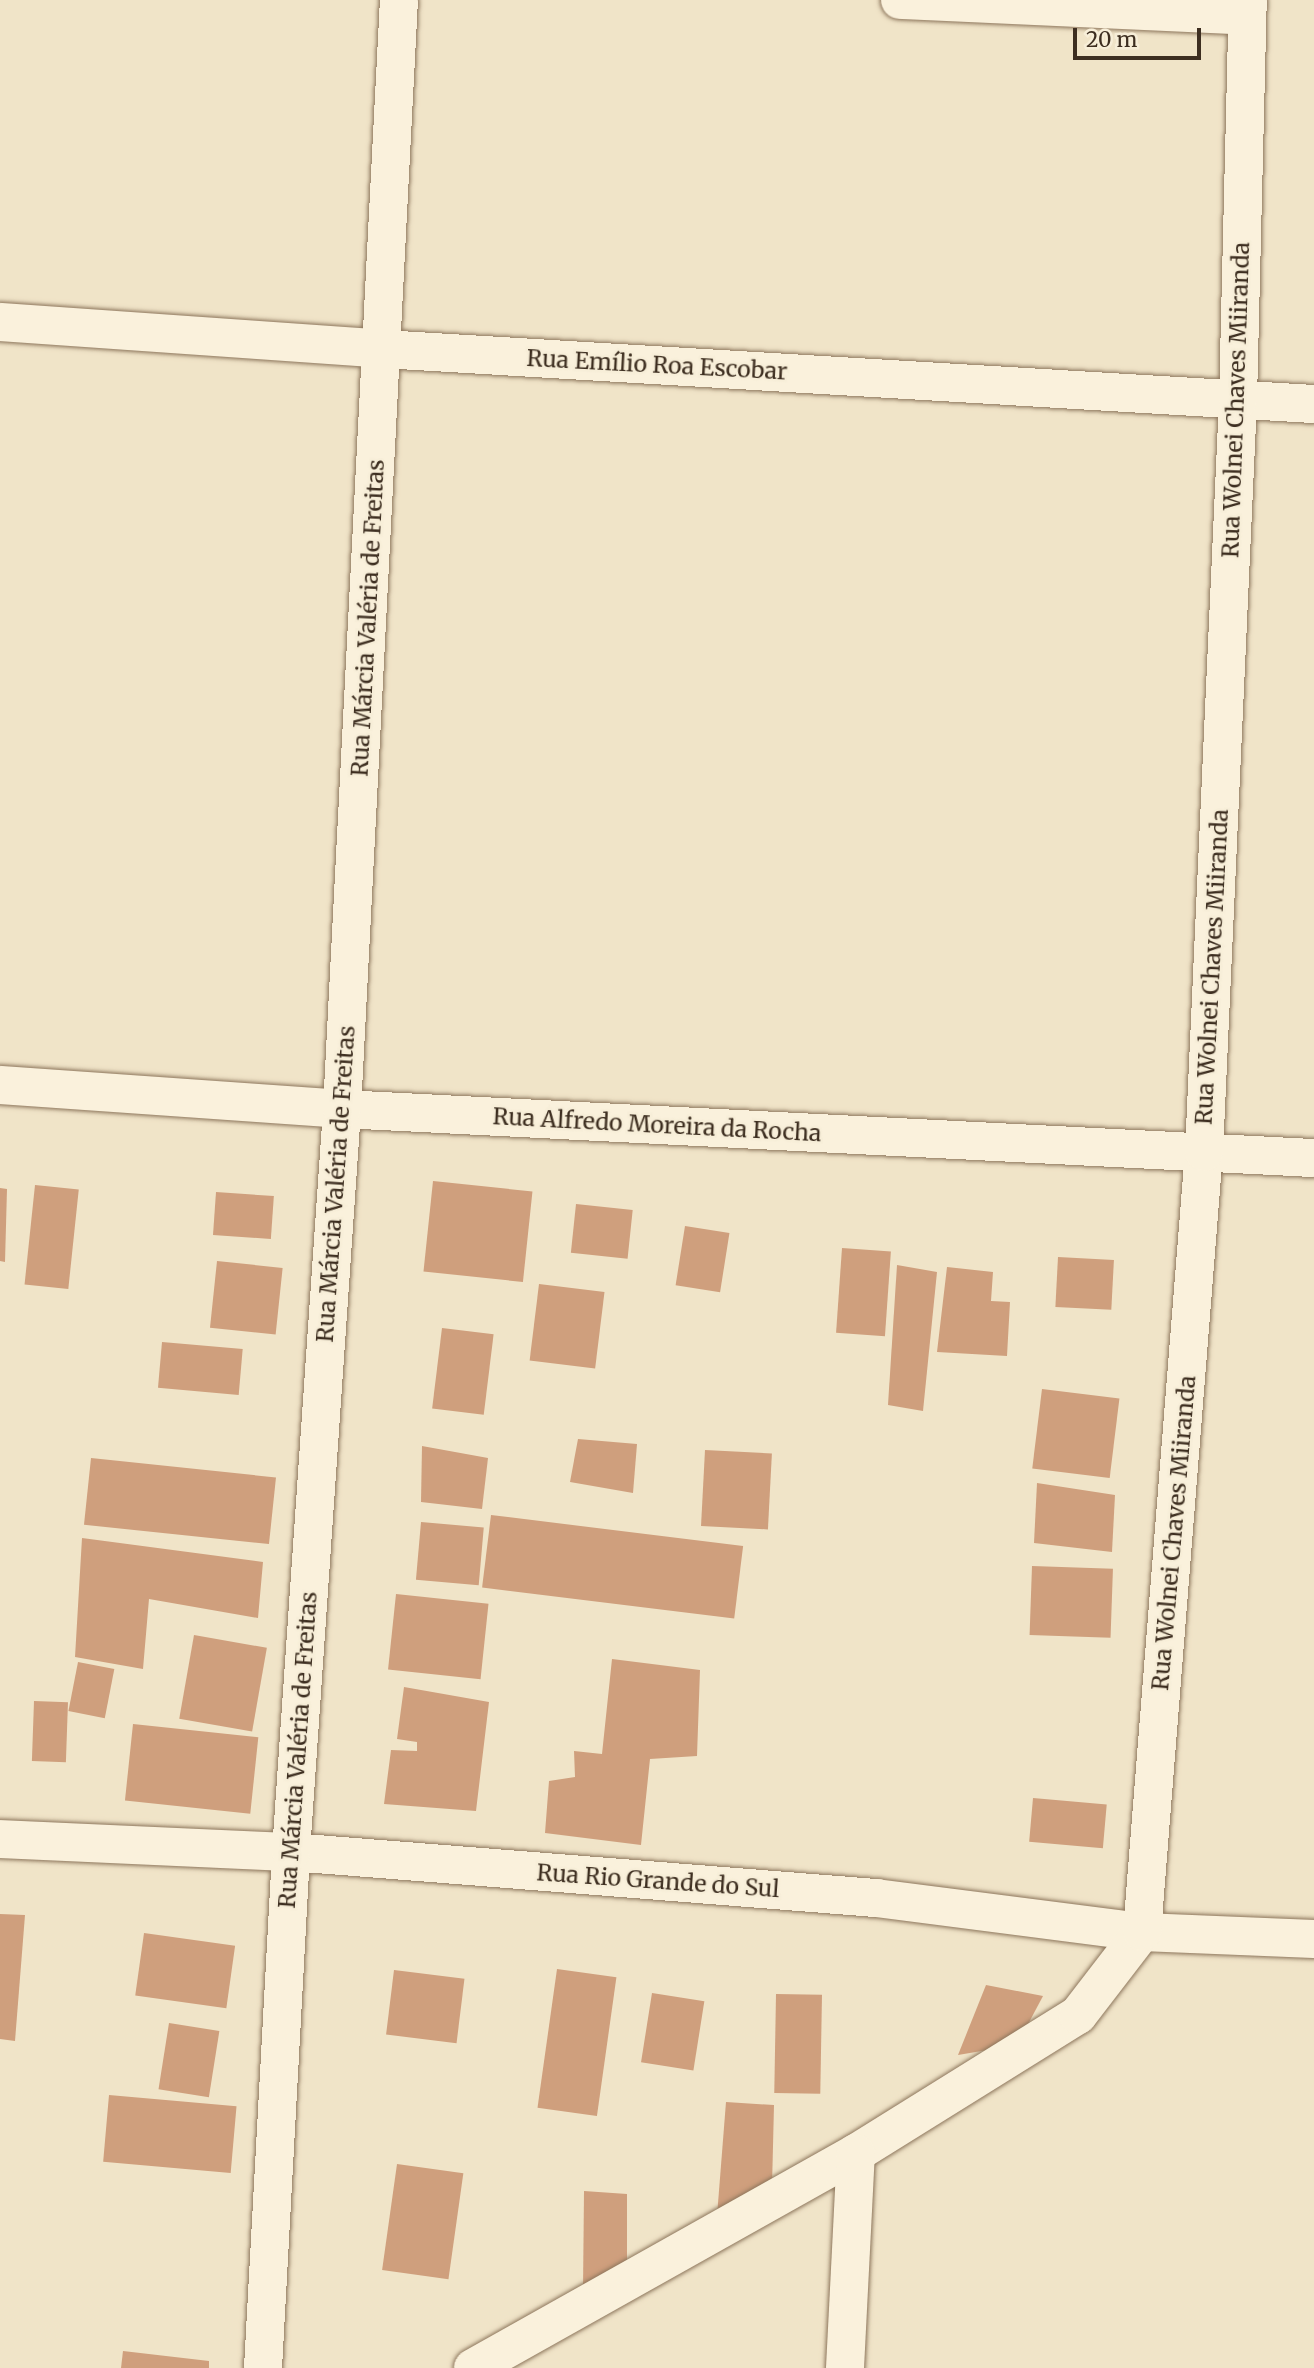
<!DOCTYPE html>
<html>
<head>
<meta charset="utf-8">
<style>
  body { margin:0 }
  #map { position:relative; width:1314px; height:2368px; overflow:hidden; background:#f0e4c8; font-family:Merriweather,serif }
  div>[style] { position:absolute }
  .building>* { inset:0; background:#cf9f7d; transform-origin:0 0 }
  .roads { filter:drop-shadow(0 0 2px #8d765c) drop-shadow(0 0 2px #8d765c) }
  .minor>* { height:38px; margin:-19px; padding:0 19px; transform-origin:19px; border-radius:19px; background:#faf1dc }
  .tertiary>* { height:38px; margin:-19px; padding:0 19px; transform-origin:19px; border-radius:19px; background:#faf1dc }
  span { translate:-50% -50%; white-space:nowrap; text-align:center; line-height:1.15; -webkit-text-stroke:5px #f7eed8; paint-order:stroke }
  .street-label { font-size:23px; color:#3d2e20 }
  .scale { position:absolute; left:1073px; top:28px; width:128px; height:32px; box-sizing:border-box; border:4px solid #3d2e20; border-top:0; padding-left:9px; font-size:21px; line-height:24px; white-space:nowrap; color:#3d2e20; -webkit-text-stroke:5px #f7eed8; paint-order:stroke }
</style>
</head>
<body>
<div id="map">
  <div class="building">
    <i style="left:433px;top:1181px;width:100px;height:91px;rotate:6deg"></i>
    <i style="left:35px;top:1185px;width:44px;height:100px;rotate:6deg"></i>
    <i style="clip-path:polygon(0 1188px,7px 1189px,5px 1262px,0 1261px)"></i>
    <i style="left:216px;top:1192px;width:58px;height:43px;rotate:4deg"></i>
    <i style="left:576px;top:1204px;width:57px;height:49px;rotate:6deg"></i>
    <i style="left:685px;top:1226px;width:45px;height:60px;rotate:9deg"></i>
    <i style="left:842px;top:1248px;width:49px;height:85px;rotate:4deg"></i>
    <i style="left:1058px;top:1257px;width:56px;height:50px;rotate:3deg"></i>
    <i style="left:217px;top:1261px;width:66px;height:67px;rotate:6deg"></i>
    <i style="clip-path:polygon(897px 1265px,937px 1272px,923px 1411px,888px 1405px)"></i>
    <i style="clip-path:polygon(947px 1267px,993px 1272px,991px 1301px,1010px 1302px,1007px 1356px,937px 1352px)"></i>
    <i style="left:539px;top:1284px;width:66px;height:77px;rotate:7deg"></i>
    <i style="left:442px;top:1328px;width:52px;height:81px;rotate:7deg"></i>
    <i style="left:162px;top:1342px;width:81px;height:46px;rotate:5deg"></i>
    <i style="left:1042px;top:1389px;width:78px;height:80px;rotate:7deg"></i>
    <i style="clip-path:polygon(578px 1439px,637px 1444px,633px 1493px,570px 1482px)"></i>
    <i style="clip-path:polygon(422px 1446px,488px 1458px,482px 1509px,421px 1502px)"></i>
    <i style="left:705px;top:1450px;width:67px;height:76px;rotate:3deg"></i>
    <i style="left:91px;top:1458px;width:186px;height:67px;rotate:6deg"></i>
    <i style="clip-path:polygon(1037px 1483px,1115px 1495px,1112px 1552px,1034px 1543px)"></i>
    <i style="left:491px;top:1515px;width:254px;height:73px;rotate:7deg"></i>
    <i style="left:421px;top:1522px;width:63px;height:58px;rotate:5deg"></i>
    <i style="clip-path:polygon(82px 1538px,263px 1562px,258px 1618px,149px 1599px,143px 1669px,75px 1657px)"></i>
    <i style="left:1032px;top:1566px;width:81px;height:69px;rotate:2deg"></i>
    <i style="left:396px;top:1594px;width:93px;height:76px;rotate:6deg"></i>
    <i style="left:194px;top:1635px;width:74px;height:85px;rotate:10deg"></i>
    <i style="clip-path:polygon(612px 1659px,700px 1670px,697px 1756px,650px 1759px,641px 1845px,545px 1833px,549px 1781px,575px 1777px,574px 1751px,602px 1754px)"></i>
    <i style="left:78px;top:1662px;width:37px;height:50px;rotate:11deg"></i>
    <i style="clip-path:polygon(404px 1687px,489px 1702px,476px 1811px,384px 1804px,391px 1750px,417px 1751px,417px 1742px,397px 1739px)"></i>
    <i style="left:34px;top:1701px;width:34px;height:60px;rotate:2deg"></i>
    <i style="left:133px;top:1724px;width:126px;height:77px;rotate:6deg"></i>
    <i style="left:1033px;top:1798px;width:74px;height:44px;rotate:5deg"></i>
    <i style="clip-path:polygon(0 1914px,25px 1915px,15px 2041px,0 2039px)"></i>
    <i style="left:144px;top:1933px;width:92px;height:63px;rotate:8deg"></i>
    <i style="left:557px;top:1969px;width:60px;height:140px;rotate:8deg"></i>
    <i style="left:394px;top:1970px;width:71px;height:65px;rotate:7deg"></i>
    <i style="clip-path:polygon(986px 1985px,1043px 1996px,1017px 2045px,958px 2055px)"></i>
    <i style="left:652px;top:1993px;width:53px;height:70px;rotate:9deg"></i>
    <i style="left:776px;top:1994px;width:46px;height:99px;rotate:1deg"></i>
    <i style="left:169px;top:2023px;width:51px;height:67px;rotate:9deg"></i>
    <i style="left:109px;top:2095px;width:128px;height:67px;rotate:5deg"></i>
    <i style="clip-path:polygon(726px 2102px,774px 2105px,772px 2187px,717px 2216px)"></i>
    <i style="left:397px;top:2164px;width:67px;height:107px;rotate:8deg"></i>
    <i style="clip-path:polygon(584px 2191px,627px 2194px,627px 2275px,583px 2290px)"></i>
    <i style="clip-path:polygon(123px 2351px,209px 2361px,209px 2368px,121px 2368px)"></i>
  </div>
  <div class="roads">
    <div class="minor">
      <i style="left:900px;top:0;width:347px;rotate:2.6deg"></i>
      <i style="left:0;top:322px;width:383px;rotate:4deg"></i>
      <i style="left:382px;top:349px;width:934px;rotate:3.38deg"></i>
      <i style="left:0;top:1085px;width:343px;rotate:4deg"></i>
      <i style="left:342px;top:1109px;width:973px;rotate:2.89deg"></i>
      <i style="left:0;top:1839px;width:291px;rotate:2.6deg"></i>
      <i style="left:291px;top:1852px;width:587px;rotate:4.5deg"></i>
      <i style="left:876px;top:1898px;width:268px;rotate:7.3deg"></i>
      <i style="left:1142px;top:1932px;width:172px;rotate:2.3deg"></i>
      <i style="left:473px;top:2368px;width:439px;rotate:-29.3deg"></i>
      <i style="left:856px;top:2153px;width:261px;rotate:-31.9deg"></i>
      <i style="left:1078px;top:2015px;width:105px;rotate:-52.4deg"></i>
      <i style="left:1142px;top:1932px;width:782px;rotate:-85.46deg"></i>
      <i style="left:1204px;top:1152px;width:753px;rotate:-87.41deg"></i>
      <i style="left:1238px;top:400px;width:400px;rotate:-88.6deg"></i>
      <i style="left:845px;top:2368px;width:215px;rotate:-87.1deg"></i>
    </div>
    <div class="tertiary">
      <i style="left:263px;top:2368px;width:517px;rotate:-86.89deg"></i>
      <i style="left:291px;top:1852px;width:745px;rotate:-86.07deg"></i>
      <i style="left:342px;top:1109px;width:1110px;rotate:-87.06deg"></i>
    </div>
  </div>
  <div class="street-label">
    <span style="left:657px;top:365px;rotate:3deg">Rua Emílio Roa Escobar</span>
    <span style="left:1236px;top:400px;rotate:-88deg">Rua Wolnei Chaves Miiranda</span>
    <span style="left:368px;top:618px;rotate:-87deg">Rua Márcia Valéria de Freitas</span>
    <span style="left:1212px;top:967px;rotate:-87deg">Rua Wolnei Chaves Miiranda</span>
    <span style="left:657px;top:1125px;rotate:3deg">Rua Alfredo Moreira da Rocha</span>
    <span style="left:336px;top:1184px;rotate:-86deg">Rua Márcia Valéria de Freitas</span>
    <span style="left:1174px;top:1533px;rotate:-85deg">Rua Wolnei Chaves Miiranda</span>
    <span style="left:298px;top:1750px;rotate:-86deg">Rua Márcia Valéria de Freitas</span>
    <span style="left:658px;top:1881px;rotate:4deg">Rua Rio Grande do Sul</span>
  </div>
  <div class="scale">20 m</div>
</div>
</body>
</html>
